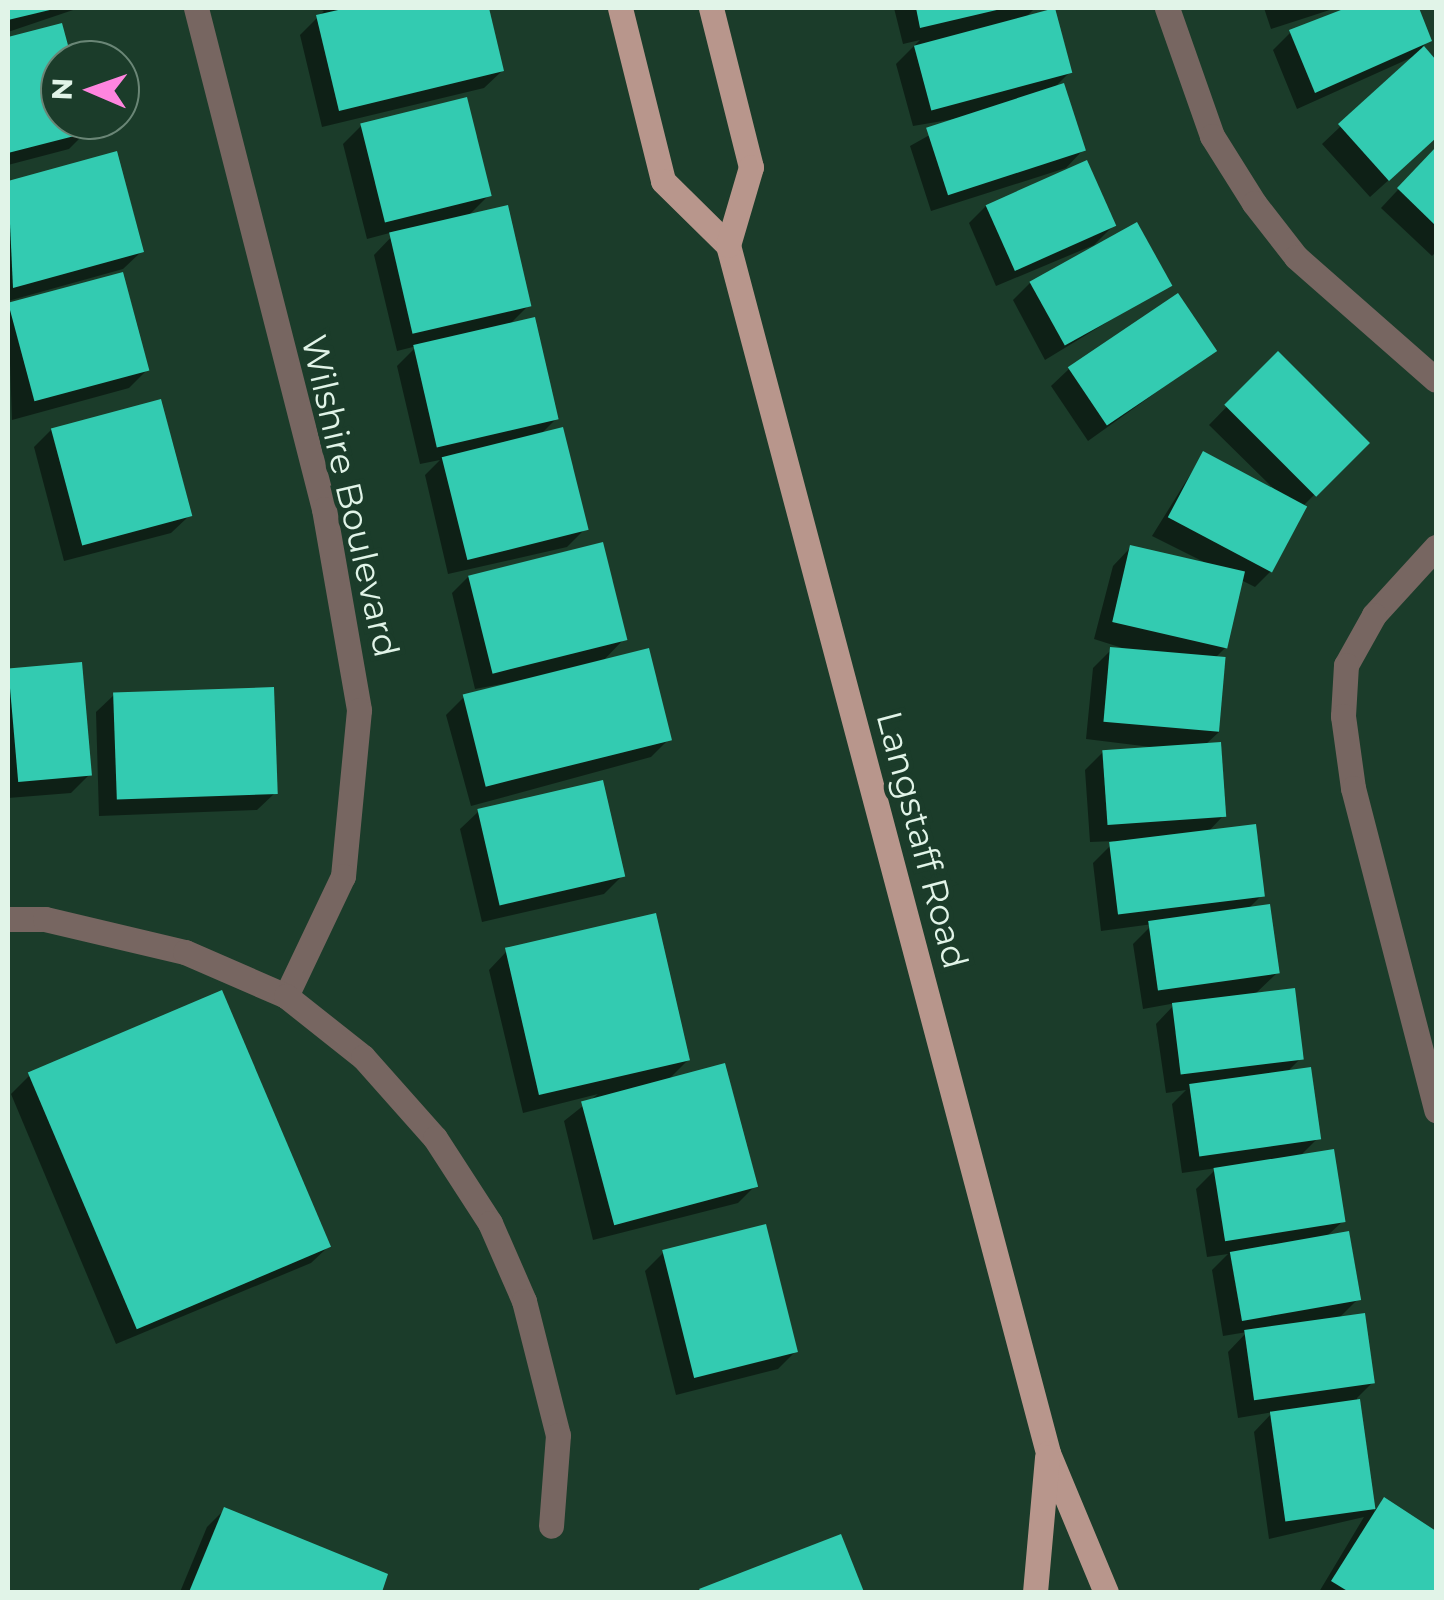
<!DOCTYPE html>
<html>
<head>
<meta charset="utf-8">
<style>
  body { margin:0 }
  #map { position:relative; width:1444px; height:1600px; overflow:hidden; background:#1b3c2a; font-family:Montserrat,sans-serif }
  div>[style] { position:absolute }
  .shadow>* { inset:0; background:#0007 }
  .building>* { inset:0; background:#33cbb1; transform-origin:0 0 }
  .minor>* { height:25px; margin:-12.5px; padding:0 12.5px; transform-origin:12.5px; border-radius:12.5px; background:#776661 }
  .major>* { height:25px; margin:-12.5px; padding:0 12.5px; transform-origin:12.5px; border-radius:12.5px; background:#b8968c }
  span { translate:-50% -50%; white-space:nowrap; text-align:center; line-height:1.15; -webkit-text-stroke:10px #1b3c2a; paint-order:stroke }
  .street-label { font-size:35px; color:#e1f4e8 }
  .frame { position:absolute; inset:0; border:10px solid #e1f4e8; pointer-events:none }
  .north { position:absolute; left:40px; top:40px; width:100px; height:100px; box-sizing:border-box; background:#1b3c2a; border:2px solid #6a8676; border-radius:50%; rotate:272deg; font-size:28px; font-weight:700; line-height:40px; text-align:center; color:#e1f4e8 }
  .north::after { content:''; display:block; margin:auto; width:35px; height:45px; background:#ff85df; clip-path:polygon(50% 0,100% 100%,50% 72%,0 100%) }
</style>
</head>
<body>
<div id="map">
  <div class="shadow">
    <i style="clip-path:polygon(8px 8px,79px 8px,8px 32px)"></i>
    <i style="clip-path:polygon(315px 8px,487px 8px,502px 71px,484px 88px,322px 127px,300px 35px,324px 11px)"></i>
    <i style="clip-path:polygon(894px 8px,1035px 8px,1026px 17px,1070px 72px,1053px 89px,1083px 150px,1066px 168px,931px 211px,910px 146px,960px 118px,913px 126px,896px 64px,920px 40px,903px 44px)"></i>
    <i style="clip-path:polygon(1264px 8px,1336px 8px,1271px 29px)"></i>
    <i style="clip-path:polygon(1353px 8px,1416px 8px,1429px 40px,1422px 47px,1436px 63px,1436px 137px,1370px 197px,1322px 144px,1415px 56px,1297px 109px,1273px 50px,1290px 33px)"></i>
    <i style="clip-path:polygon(61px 26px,69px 60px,60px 60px,60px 120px,84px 120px,87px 131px,69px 149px,8px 165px,8px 40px)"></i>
    <i style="clip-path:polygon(361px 126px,489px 195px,465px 219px,529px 305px,508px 326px,557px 418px,540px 435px,585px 529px,567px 547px,448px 574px,425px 475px,440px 460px,420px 464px,397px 366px,417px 346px,397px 351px,374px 255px,397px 231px,367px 239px,343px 144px)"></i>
    <i style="clip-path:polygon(1436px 149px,1436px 252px,1432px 256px,1381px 208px)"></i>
    <i style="clip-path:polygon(115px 154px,141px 252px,123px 269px,8px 301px,8px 183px)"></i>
    <i style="clip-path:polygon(986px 206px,1113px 226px,1094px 245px,996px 286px,969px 223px)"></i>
    <i style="clip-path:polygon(121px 275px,147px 370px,129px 388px,12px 420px,8px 307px)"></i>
    <i style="clip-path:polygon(1030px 283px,1168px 285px,1045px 360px,1013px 300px)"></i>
    <i style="clip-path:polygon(1214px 351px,1088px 441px,1051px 386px,1069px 369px)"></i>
    <i style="clip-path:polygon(1278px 354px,1366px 443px,1302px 507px,1272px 570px,1255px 587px,1241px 580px,1226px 647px,1215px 658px,1219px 732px,1205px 745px,1223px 816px,1207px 833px,1262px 895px,1246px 911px,1278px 972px,1254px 995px,1301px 1058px,1286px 1073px,1318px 1138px,1299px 1157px,1343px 1221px,1326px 1237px,1358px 1299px,1337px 1320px,1373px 1382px,1357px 1398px,1374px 1511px,1384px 1500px,1436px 1534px,1436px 1592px,1319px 1592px,1364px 1517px,1269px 1539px,1254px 1432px,1273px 1412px,1238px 1418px,1228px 1352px,1247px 1332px,1223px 1336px,1212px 1270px,1228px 1254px,1207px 1257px,1196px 1189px,1217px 1168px,1182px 1173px,1172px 1104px,1186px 1090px,1166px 1093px,1156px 1024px,1176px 1003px,1143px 1009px,1133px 944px,1153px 924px,1101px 931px,1093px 863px,1115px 841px,1090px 842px,1085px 770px,1103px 752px,1159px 748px,1086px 739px,1093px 668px,1111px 650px,1135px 652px,1094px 639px,1113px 566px,1130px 548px,1206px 563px,1152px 536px,1203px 454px,1277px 492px,1209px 425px)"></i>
    <i style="clip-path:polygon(52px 429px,189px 516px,171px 533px,64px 561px,34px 447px)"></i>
    <i style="clip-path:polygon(470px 575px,624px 639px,601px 663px,669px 739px,651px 757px,471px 806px,446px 715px,464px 697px,555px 674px,475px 689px,452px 593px)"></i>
    <i style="clip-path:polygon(79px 665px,89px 775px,71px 793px,8px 798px,8px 671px)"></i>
    <i style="clip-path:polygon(114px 695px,275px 793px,257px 810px,99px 816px,96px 712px)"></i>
    <i style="clip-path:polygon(478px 812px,622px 876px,604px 894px,482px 922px,460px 829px)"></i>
    <i style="clip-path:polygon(506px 952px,689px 1059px,667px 1081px,756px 1185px,738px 1203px,593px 1240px,564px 1121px,598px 1094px,523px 1113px,489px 970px)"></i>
    <i style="clip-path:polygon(29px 1076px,329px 1246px,311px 1263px,116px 1344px,11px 1094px)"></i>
    <i style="clip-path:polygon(663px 1253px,796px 1351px,778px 1369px,676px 1395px,645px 1271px)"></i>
    <i style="clip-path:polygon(225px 1509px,385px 1575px,379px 1592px,180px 1592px,207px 1527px)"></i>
    <i style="clip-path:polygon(839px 1537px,861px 1592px,700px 1592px,701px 1591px)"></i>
  </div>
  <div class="building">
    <i style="clip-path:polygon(8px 8px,54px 8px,54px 9px,8px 20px)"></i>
    <i style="clip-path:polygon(347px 8px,489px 8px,504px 71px,339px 111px,316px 15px)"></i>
    <i style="clip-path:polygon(916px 8px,1001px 8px,1001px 9px,920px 28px)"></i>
    <i style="left:1055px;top:8px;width:67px;height:146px;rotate:75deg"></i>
    <i style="clip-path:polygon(1346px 8px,1419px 8px,1432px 41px,1315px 93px,1289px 30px)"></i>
    <i style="clip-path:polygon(62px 23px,72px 60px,60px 60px,60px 120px,87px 120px,90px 132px,8px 153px,8px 37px)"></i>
    <i style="clip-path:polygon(1424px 46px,1436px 60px,1436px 138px,1389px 181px,1338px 124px)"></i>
    <i style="left:1064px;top:83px;width:71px;height:145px;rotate:72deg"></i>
    <i style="left:467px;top:97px;width:102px;height:110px;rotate:76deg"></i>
    <i style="clip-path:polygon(1436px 147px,1436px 226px,1397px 188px)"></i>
    <i style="clip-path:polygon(117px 151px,144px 252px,13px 288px,8px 181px)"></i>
    <i style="left:1087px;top:160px;width:72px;height:111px;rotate:66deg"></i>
    <i style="left:508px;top:205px;width:104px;height:122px;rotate:77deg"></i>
    <i style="left:1137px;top:222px;width:73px;height:123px;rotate:61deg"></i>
    <i style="left:123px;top:272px;width:102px;height:119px;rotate:75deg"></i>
    <i style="left:1178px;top:293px;width:70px;height:133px;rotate:56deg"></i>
    <i style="left:535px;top:317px;width:105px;height:125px;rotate:77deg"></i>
    <i style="left:1278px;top:351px;width:130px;height:76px;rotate:45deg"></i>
    <i style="left:161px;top:399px;width:121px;height:114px;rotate:75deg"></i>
    <i style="left:563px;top:427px;width:106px;height:125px;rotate:76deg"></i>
    <i style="left:1203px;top:451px;width:118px;height:75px;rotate:28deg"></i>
    <i style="left:603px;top:542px;width:101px;height:139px;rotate:76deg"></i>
    <i style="left:1130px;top:545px;width:118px;height:79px;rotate:13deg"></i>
    <i style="left:1110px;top:647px;width:116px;height:75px;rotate:5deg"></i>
    <i style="left:649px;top:648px;width:95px;height:192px;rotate:76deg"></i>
    <i style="left:82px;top:662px;width:114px;height:74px;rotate:85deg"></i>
    <i style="left:274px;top:687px;width:107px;height:161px;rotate:88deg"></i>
    <i style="left:1221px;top:742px;width:75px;height:119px;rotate:86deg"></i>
    <i style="left:603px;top:780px;width:99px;height:129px;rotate:77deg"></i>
    <i style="left:1256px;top:824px;width:73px;height:148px;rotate:83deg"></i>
    <i style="left:1270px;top:904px;width:70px;height:123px;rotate:82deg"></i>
    <i style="left:656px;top:913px;width:151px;height:155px;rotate:77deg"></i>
    <i style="left:1295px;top:988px;width:72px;height:124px;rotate:83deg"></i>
    <i style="left:222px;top:990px;width:279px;height:211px;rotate:67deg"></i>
    <i style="left:725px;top:1063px;width:128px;height:149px;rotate:75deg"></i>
    <i style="left:1311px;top:1067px;width:73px;height:123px;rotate:82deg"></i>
    <i style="left:1334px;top:1149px;width:74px;height:122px;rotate:81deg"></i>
    <i style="left:766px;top:1224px;width:132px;height:107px;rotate:76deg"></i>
    <i style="left:1349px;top:1231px;width:70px;height:121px;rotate:80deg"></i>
    <i style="left:1365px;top:1313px;width:71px;height:122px;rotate:82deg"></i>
    <i style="left:1360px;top:1399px;width:111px;height:91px;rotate:82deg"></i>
    <i style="clip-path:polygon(1384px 1497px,1436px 1531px,1436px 1592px,1349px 1592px,1331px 1581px)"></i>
    <i style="clip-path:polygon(224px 1507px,388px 1574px,382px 1592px,189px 1592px)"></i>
    <i style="clip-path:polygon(841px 1534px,864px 1592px,701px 1592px,699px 1589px)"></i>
  </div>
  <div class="minor">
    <i style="left:196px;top:8px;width:517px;rotate:75.67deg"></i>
    <i style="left:324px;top:509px;width:204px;rotate:80.1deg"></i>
    <i style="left:359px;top:710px;width:167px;rotate:95.5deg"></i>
    <i style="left:343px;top:876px;width:133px;rotate:115.4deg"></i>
    <i style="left:1167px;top:8px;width:136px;rotate:70.6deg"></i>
    <i style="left:1212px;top:136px;width:79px;rotate:57.9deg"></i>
    <i style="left:1254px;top:203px;width:68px;rotate:52.1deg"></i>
    <i style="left:1296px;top:257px;width:186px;rotate:41.3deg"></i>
    <i style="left:1436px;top:547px;width:92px;rotate:132.4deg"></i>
    <i style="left:1374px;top:615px;width:57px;rotate:119.2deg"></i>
    <i style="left:1346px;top:665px;width:51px;rotate:93.4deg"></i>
    <i style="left:1343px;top:716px;width:73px;rotate:82.1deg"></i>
    <i style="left:1353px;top:788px;width:333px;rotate:75.5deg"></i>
    <i style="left:8px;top:919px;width:37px"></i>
    <i style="left:45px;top:919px;width:144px;rotate:13.3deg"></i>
    <i style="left:185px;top:952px;width:110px;rotate:23.5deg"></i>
    <i style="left:286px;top:996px;width:98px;rotate:38.4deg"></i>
    <i style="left:363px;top:1057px;width:108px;rotate:48.4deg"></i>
    <i style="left:435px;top:1138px;width:101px;rotate:57.1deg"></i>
    <i style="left:490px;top:1223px;width:85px;rotate:66.4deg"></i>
    <i style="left:524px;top:1301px;width:138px;rotate:75.8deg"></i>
    <i style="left:558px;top:1435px;width:91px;rotate:94.4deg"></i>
  </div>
  <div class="major">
    <i style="left:620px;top:8px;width:178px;rotate:76deg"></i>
    <i style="left:663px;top:181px;width:91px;rotate:44.6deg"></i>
    <i style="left:728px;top:245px;width:1250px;rotate:75.16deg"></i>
    <i style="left:1048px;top:1453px;width:151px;rotate:67.4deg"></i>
    <i style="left:711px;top:8px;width:164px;rotate:75.9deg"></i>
    <i style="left:751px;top:167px;width:81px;rotate:106.4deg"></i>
    <i style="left:1035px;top:1592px;width:135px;rotate:-84.9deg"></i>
  </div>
  <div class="street-label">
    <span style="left:350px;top:496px;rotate:77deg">Wilshire Boulevard</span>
    <span style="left:922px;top:840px;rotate:75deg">Langstaff Road</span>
  </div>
  <div class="frame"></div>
  <div class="north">N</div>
</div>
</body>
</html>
